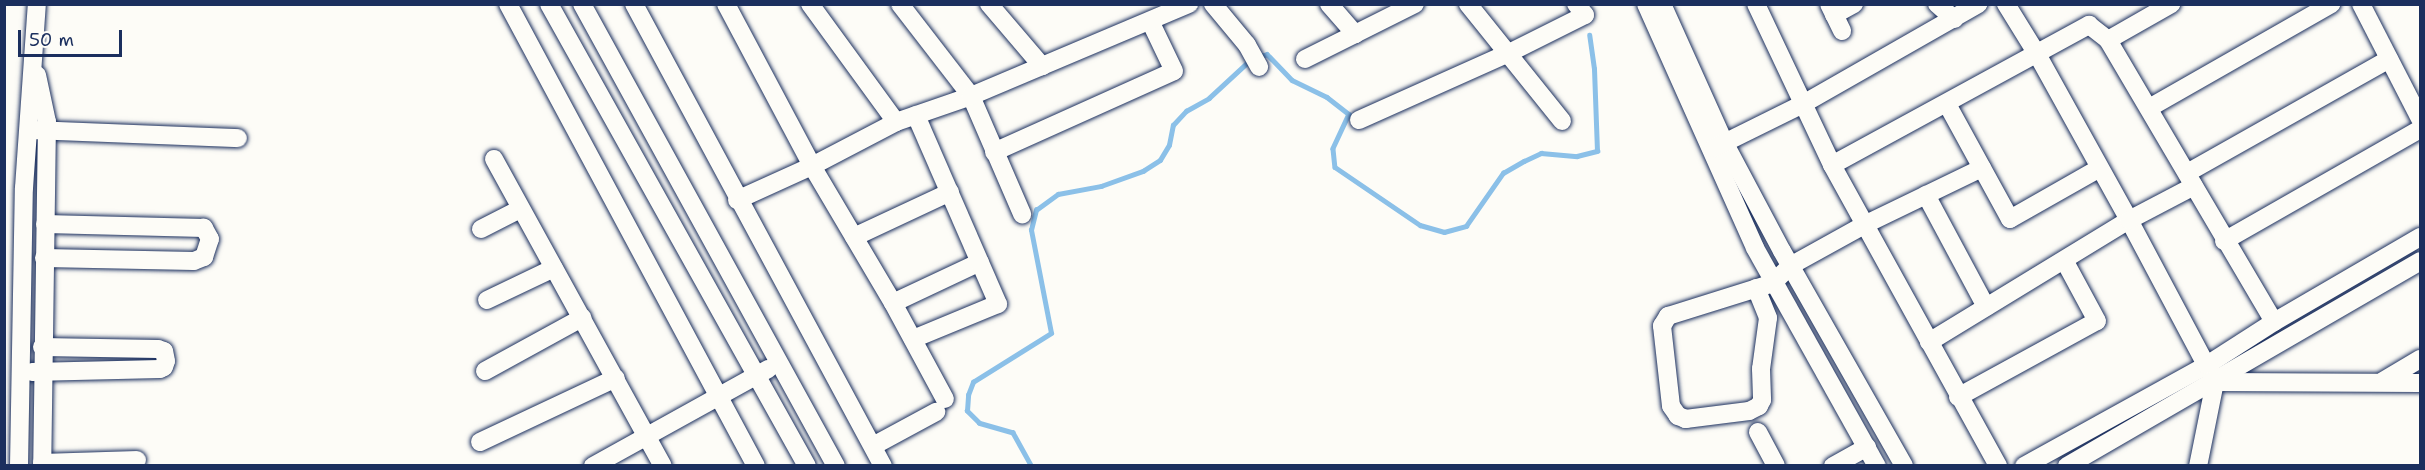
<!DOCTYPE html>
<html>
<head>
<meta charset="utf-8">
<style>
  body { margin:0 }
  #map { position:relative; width:2425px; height:470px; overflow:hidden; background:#fdfcf7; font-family:"Shantell Sans",sans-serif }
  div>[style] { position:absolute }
  .stream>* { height:4.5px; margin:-2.25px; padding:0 2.25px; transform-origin:2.25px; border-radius:2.25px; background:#8bc0e8 }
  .roads { filter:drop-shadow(0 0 2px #1b2f5e) drop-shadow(0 0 2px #1b2f5e) }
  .minor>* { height:18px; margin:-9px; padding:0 9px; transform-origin:9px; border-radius:9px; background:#fdfcf7 }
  span { translate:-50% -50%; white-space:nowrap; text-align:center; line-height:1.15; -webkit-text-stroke:4.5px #fdfcf7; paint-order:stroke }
  .frame { position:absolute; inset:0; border:6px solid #1b2f5e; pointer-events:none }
  .scale { position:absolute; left:18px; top:30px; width:104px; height:27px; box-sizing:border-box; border:3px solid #1b2f5e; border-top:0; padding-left:8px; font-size:18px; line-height:21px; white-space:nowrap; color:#1b2f5e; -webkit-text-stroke:4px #fdfcf7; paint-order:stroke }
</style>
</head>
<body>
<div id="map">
  <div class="stream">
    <i style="left:1258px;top:57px;width:9px;rotate:-18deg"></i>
    <i style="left:1267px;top:54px;width:36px;rotate:46deg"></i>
    <i style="left:1292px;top:80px;width:39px;rotate:26deg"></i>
    <i style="left:1327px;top:97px;width:28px;rotate:38deg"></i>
    <i style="left:1349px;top:114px;width:38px;rotate:115deg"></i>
    <i style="left:1333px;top:149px;width:18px;rotate:84deg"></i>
    <i style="left:1335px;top:167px;width:103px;rotate:34.3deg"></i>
    <i style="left:1420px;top:225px;width:25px;rotate:16deg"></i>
    <i style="left:1444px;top:232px;width:23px;rotate:-15deg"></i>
    <i style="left:1466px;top:226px;width:65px;rotate:-55.1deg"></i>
    <i style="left:1503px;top:173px;width:24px;rotate:-30deg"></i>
    <i style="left:1524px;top:161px;width:19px;rotate:-25deg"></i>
    <i style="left:1541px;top:153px;width:36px;rotate:5deg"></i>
    <i style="left:1577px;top:156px;width:21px;rotate:-14deg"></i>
    <i style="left:1597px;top:151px;width:82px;rotate:-92.1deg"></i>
    <i style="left:1594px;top:69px;width:34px;rotate:-98deg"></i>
    <i style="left:1031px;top:466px;width:38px;rotate:-119deg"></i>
    <i style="left:1013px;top:433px;width:35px;rotate:-164deg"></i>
    <i style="left:979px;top:423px;width:17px;rotate:-135deg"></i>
    <i style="left:967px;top:411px;width:16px;rotate:-86deg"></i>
    <i style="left:968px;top:395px;width:14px;rotate:-69deg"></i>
    <i style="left:973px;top:382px;width:92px;rotate:-32.1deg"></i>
    <i style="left:1051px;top:333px;width:105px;rotate:-101deg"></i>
    <i style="left:1031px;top:230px;width:21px;rotate:-76deg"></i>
    <i style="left:1036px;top:210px;width:27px;rotate:-36deg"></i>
    <i style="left:1058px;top:194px;width:44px;rotate:-10.5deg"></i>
    <i style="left:1101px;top:186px;width:45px;rotate:-19.7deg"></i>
    <i style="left:1143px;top:171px;width:20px;rotate:-33deg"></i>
    <i style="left:1160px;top:160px;width:17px;rotate:-59deg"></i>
    <i style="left:1169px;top:145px;width:20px;rotate:-79deg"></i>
    <i style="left:1173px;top:125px;width:19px;rotate:-47deg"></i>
    <i style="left:1186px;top:111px;width:26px;rotate:-29deg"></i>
    <i style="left:1209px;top:98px;width:56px;rotate:-42.8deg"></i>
  </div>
  <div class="roads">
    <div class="minor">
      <i style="left:508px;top:4px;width:524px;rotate:61.77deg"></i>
      <i style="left:549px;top:4px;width:529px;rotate:60.82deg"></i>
      <i style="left:582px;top:4px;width:527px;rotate:61.2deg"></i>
      <i style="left:634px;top:4px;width:525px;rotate:61.68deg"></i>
      <i style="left:726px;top:4px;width:183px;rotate:62deg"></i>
      <i style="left:812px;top:166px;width:159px;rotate:59.4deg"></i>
      <i style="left:893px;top:303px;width:109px;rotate:61.6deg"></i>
      <i style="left:810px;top:4px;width:146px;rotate:53.9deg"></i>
      <i style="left:900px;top:4px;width:116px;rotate:52.3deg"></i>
      <i style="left:971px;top:96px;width:129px;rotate:66.6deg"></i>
      <i style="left:989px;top:4px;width:82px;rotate:49.5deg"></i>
      <i style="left:1213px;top:4px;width:53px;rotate:50.3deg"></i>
      <i style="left:1247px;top:45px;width:25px;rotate:61deg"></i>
      <i style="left:1329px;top:4px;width:40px;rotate:49deg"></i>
      <i style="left:1355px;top:34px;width:67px;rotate:-26.6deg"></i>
      <i style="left:1468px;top:4px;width:150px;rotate:51.2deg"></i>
      <i style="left:1646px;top:4px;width:267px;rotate:65.9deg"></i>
      <i style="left:1755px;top:248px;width:250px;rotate:60.8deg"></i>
      <i style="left:1662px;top:4px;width:151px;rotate:65.8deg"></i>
      <i style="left:1724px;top:142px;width:123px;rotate:62deg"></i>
      <i style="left:1782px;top:251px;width:247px;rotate:60.4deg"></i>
      <i style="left:1756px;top:4px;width:178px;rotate:64.7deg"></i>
      <i style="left:1832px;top:165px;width:344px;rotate:61.1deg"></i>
      <i style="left:1829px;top:4px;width:30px;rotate:64deg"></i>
      <i style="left:1937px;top:4px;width:23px;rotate:41deg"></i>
      <i style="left:2006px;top:4px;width:59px;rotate:58.2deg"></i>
      <i style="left:2037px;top:54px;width:190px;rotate:61deg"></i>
      <i style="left:2129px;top:220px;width:183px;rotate:62deg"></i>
      <i style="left:2215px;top:382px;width:86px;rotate:101.4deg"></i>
      <i style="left:2361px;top:4px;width:129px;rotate:62.8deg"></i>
      <i style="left:1834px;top:15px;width:23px;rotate:-29deg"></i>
      <i style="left:2108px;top:40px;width:73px;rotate:-29.7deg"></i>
      <i style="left:1305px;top:59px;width:56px;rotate:-26.6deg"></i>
      <i style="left:37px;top:75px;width:48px;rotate:78deg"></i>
      <i style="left:47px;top:122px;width:344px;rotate:90.8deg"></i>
      <i style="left:1947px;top:104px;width:131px;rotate:61.3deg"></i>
      <i style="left:2010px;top:219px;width:101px;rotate:-29.6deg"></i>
      <i style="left:2149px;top:108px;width:210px;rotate:-29.7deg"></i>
      <i style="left:1359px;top:120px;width:164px;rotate:-24.1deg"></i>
      <i style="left:1509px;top:53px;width:85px;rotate:-26.6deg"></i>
      <i style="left:1585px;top:15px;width:14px;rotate:-129deg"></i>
      <i style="left:35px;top:130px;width:203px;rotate:2.3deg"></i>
      <i style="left:1714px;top:148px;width:99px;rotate:-26.3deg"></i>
      <i style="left:1803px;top:104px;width:202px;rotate:-29.7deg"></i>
      <i style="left:994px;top:152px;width:197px;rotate:-24.2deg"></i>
      <i style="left:1174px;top:71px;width:55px;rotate:-115.6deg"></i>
      <i style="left:494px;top:159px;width:350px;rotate:61.2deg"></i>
      <i style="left:1832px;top:165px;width:293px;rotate:-28.6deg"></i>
      <i style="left:2089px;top:25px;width:24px;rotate:38deg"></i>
      <i style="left:2108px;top:40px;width:327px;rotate:59.5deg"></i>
      <i style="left:2187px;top:173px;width:232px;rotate:-29.4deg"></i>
      <i style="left:1926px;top:195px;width:127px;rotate:61.8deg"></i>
      <i style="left:737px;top:200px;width:82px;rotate:-24.4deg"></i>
      <i style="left:812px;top:166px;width:95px;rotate:-27.6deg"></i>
      <i style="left:896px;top:122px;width:79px;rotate:-19.1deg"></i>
      <i style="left:971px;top:96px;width:237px;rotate:-22.9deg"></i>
      <i style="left:481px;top:229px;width:44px;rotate:-27.1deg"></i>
      <i style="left:854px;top:237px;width:106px;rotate:-25.1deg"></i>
      <i style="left:2224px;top:241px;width:226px;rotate:-29.7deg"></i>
      <i style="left:44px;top:258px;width:150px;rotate:1.1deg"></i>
      <i style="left:194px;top:261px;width:11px;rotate:-22deg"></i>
      <i style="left:204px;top:257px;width:19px;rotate:-72deg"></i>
      <i style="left:210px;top:239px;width:13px;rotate:-119deg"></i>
      <i style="left:204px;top:228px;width:159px;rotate:-178.6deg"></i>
      <i style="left:1756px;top:288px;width:32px;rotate:68deg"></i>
      <i style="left:1768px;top:318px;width:51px;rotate:97.8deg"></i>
      <i style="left:1761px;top:369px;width:31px;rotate:88deg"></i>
      <i style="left:1762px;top:400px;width:7px;rotate:117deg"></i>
      <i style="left:1759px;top:406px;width:11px;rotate:153deg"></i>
      <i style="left:1749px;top:411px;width:64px;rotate:172.8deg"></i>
      <i style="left:1686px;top:419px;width:9px;rotate:-159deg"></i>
      <i style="left:1678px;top:416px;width:12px;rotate:-125deg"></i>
      <i style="left:1671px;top:406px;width:81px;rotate:-96.4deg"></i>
      <i style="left:1662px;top:326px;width:12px;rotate:-59deg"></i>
      <i style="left:1668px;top:316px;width:110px;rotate:-17.4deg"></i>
      <i style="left:1773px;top:283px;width:24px;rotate:-45deg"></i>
      <i style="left:1790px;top:266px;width:85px;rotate:-29deg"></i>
      <i style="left:1864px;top:225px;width:131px;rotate:-25.8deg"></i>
      <i style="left:487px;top:300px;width:74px;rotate:-25.5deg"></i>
      <i style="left:893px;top:303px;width:96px;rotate:-25.2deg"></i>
      <i style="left:913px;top:339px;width:92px;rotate:-22.4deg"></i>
      <i style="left:998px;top:304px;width:206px;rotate:-113.5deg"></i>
      <i style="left:1929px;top:342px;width:234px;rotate:-31.4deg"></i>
      <i style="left:2129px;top:220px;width:73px;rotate:-27.6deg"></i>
      <i style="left:485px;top:371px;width:111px;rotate:-28.7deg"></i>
      <i style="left:32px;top:372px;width:128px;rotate:-1.3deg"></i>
      <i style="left:160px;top:369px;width:4px;rotate:-27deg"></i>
      <i style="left:164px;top:367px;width:6px;rotate:-72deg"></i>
      <i style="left:166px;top:361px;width:10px;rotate:-101deg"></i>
      <i style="left:164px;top:351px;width:6px;rotate:-162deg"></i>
      <i style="left:158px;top:349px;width:116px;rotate:-179deg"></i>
      <i style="left:2383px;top:381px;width:43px;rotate:-30.7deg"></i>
      <i style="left:2217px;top:382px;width:203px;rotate:0.3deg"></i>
      <i style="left:1958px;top:397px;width:158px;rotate:-28.7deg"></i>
      <i style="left:2097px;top:321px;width:69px;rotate:-118.4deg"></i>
      <i style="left:1758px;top:432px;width:38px;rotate:62deg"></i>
      <i style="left:480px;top:442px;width:150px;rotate:-25.2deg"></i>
      <i style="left:873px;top:446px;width:72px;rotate:-28.4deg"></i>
      <i style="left:42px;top:463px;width:95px;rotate:-1.8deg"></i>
      <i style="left:19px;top:466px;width:278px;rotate:-89deg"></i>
      <i style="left:24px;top:188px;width:184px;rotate:-86deg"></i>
      <i style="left:593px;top:466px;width:200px;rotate:-29deg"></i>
      <i style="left:1833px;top:466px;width:39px;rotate:-29deg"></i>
      <i style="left:2024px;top:466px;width:209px;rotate:-28.9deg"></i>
      <i style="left:2207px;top:365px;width:80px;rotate:-32.7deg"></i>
      <i style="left:2274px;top:322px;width:169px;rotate:-30.2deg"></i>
      <i style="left:2067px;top:466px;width:408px;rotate:-30.1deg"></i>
    </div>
  </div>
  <div class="frame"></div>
  <div class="scale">50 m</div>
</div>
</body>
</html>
